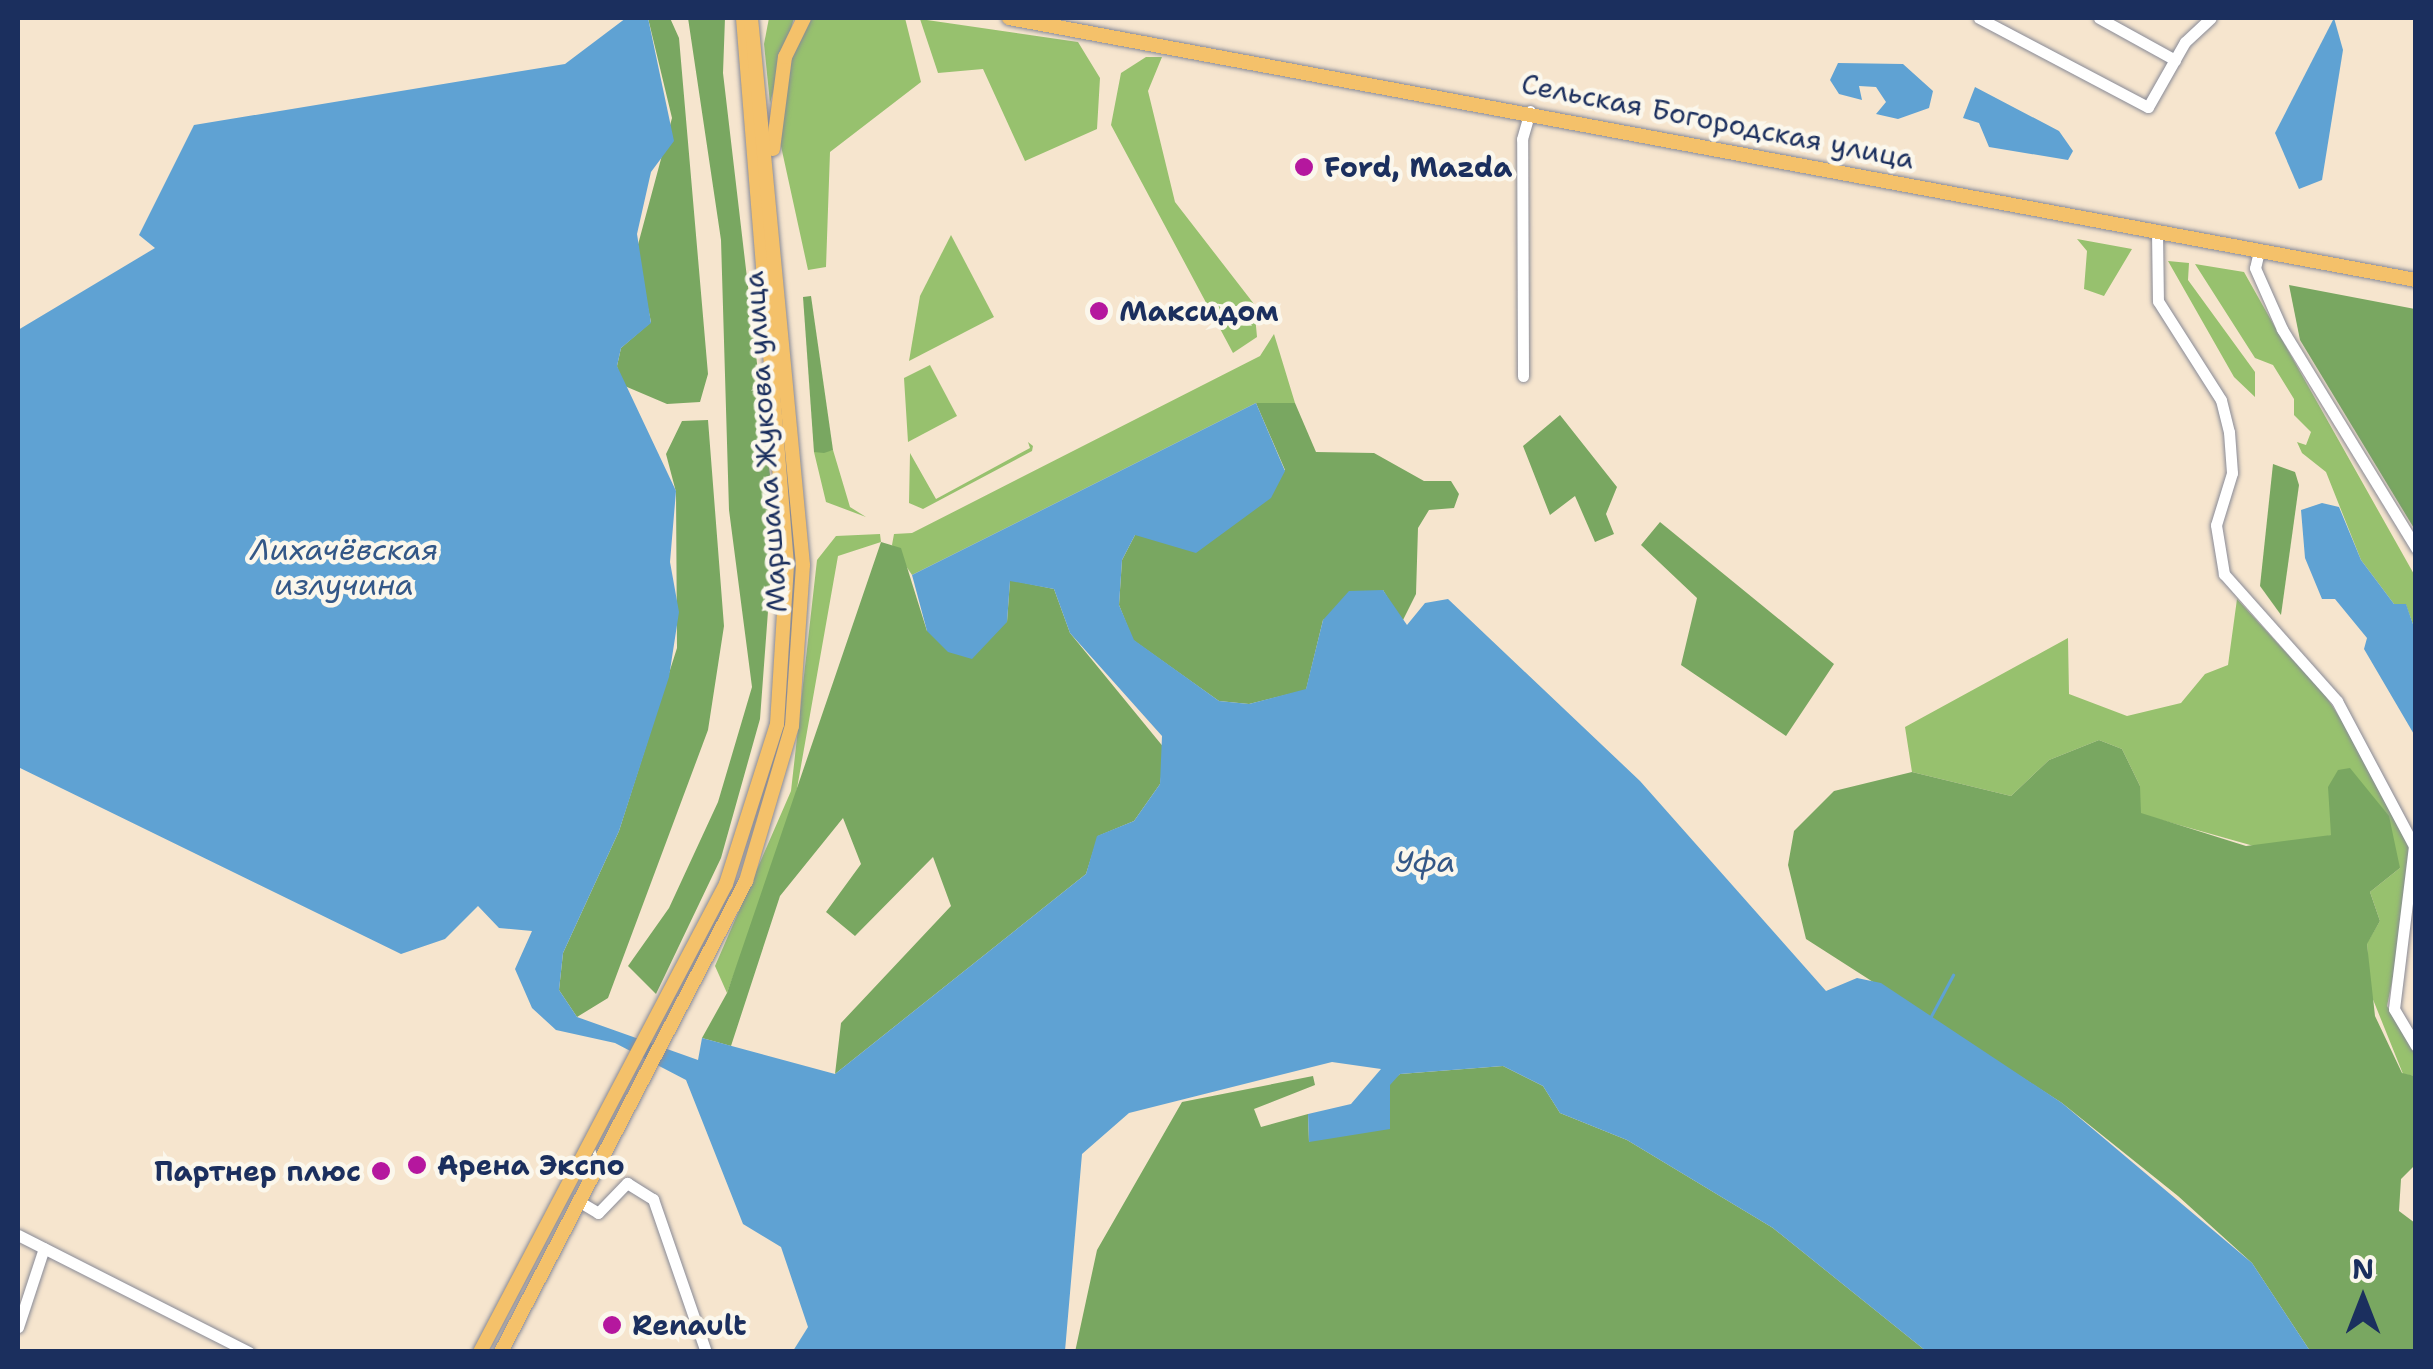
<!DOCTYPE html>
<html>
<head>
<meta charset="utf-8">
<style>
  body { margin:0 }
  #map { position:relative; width:2433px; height:1369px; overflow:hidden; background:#f6e5ce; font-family:"Shantell Sans",sans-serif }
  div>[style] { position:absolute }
  .green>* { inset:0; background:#97c16e }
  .forest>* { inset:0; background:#79a761 }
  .water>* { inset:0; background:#5fa2d3 }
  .stream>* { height:2.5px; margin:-1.25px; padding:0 1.25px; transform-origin:1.25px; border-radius:1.25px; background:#5fa2d3 }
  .roads { filter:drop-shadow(0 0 2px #888a96) drop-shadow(0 0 2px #888a96) }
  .minor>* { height:11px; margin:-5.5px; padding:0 5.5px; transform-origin:5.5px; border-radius:5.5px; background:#fff }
  .major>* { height:14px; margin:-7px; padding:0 7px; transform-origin:7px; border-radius:7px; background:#f4c16a }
  .dots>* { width:28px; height:28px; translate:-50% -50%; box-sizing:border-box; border:5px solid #fbf7ec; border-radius:50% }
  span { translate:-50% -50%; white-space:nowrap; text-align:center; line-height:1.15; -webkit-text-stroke:9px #fbf7ec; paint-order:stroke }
  .street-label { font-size:28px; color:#1b2f5e }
  .poi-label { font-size:28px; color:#1b2f5e; font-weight:700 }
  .left { translate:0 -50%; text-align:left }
  .right { translate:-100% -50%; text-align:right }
  .water-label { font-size:30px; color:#335787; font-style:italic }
  .frame { position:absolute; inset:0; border:20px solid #1b2f5e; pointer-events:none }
  .north { position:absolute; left:2313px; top:1249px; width:100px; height:100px; -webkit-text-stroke:8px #fbf7ec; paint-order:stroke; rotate:0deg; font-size:28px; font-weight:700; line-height:40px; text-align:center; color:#1b2f5e }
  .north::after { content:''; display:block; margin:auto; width:35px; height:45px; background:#1b2f5e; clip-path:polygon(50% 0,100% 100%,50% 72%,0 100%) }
</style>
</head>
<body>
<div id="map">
  <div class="green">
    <i style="clip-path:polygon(769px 18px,794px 18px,770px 103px,764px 44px)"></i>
    <i style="clip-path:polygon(810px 18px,905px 18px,921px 82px,830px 152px,826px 267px,808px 270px,779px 137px,794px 39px)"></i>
    <i style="clip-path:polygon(920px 19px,1078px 42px,1100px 78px,1097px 129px,1025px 161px,983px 69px,938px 73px)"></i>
    <i style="clip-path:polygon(1146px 57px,1162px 57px,1148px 91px,1175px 202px,1254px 304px,1257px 337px,1233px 353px,1111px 125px,1121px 73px)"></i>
    <i style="clip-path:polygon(951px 235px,994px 317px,909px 361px,920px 296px)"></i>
    <i style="clip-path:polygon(2077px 239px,2132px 249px,2104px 296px,2084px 289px,2087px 251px)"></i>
    <i style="clip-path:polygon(2168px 261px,2189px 263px,2188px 280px,2255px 372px,2255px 397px,2234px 377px)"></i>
    <i style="clip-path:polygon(2195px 264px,2244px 272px,2415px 576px,2415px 630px,2406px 605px,2394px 604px,2361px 560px,2326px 472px,2302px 453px,2297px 442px,2306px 445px,2311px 432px,2294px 415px,2294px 399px,2273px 365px,2255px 358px)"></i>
    <i style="clip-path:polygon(1274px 334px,1295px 403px,1256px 403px,912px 575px,892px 545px,894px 534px,912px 533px,1260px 356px)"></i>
    <i style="clip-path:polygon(930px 365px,957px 416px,908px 442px,904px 378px)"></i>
    <i style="clip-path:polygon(1028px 442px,1033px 446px,1032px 451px,923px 509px,909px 503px,910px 453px,936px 499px,1030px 448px)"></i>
    <i style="clip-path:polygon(833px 450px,850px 507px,866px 517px,826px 502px,814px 452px)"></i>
    <i style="clip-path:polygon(880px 534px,881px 542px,838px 556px,792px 817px,727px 993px,715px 966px,791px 791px,817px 560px,836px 536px)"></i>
    <i style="clip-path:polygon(2237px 599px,2325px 695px,2398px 806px,2416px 864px,2387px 1006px,2415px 1052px,2415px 1076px,2403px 1074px,2370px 992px,2367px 943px,2380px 921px,2370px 892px,2400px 868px,2332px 820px,2332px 835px,2268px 850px,2140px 814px,2140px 786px,2122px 749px,2099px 740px,2049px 760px,2011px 796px,1912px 772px,1905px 727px,2068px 638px,2069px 694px,2127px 716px,2181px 703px,2205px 674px,2228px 665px)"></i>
  </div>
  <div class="forest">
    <i style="clip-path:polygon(648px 18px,670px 18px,679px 38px,708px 374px,700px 402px,667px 404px,620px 384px,617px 366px,621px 348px,651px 322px,636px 252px,672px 118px)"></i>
    <i style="clip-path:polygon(688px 18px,725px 18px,723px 73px,775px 517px,760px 719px,721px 858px,656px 994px,628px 966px,669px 908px,718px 802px,752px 687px,729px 510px,721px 240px)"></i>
    <i style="clip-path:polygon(2289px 285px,2415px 309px,2415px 530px,2300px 340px)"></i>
    <i style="clip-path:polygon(811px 296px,833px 450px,824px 453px,814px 452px,803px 297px)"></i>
    <i style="clip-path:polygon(1256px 403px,1295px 403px,1316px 452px,1374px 453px,1424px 481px,1451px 481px,1459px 494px,1454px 508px,1429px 510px,1418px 528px,1416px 594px,1402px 622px,1383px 590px,1323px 620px,1306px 690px,1249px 704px,1219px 701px,1133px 640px,1119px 605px,1122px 560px,1135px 535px,1285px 470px)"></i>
    <i style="clip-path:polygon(1560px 415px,1617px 487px,1606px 514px,1614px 534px,1595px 542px,1575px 496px,1550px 515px,1523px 446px)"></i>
    <i style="clip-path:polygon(708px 420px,724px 626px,708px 730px,608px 998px,577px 1017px,559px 990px,563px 953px,619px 831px,677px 648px,676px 492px,666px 454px,682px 421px)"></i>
    <i style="clip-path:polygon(2273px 464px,2295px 472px,2299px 485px,2281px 615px,2260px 586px)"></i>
    <i style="clip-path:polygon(1660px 522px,1834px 664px,1786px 736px,1681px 665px,1697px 598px,1641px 545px)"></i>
    <i style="clip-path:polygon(881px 542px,901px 548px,927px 631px,1007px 622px,1010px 580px,1054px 589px,1070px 633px,1165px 749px,1160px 784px,1134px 821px,1098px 836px,1086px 874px,835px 1074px,841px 1023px,951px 906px,933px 857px,855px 936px,826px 912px,861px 864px,843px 818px,780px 896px,731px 1046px,702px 1038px,727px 993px)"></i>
    <i style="clip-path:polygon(2099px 740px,2122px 749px,2140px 786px,2141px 813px,2246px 846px,2331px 835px,2328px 787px,2338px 770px,2350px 768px,2389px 816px,2400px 868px,2370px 892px,2380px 921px,2367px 944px,2375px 1016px,2402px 1073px,2415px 1076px,2415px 1165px,2401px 1179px,2399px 1211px,2415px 1223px,2415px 1351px,2310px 1351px,2252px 1263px,2178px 1196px,2062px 1103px,1806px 939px,1788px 865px,1794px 831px,1834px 791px,1912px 772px,2011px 796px,2049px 760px)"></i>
    <i style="clip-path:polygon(1503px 1066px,1543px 1086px,1560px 1113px,1627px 1140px,1773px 1228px,1926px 1351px,1075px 1352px,1097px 1250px,1182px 1102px,1313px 1076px,1315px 1085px,1254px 1109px,1261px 1127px,1308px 1114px,1309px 1142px,1400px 1074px)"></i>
  </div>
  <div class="water">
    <i style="clip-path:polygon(626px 18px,648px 18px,674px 141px,651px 172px,637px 234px,651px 323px,621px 348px,617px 366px,676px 491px,670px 562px,679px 612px,669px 677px,619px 831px,563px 953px,559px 990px,577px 1017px,698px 1060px,702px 1038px,835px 1074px,1086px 874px,1097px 836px,1134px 821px,1160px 784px,1162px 736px,1070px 633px,1054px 589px,1010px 581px,1007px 622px,972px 659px,948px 652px,927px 631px,912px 575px,1256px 403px,1285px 471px,1271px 498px,1196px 553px,1135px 535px,1122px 560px,1119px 605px,1134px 640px,1219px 701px,1249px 704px,1306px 689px,1323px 620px,1349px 591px,1383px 590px,1407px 625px,1425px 603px,1448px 599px,1640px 781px,1826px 991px,1857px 978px,1881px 983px,2062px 1103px,2252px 1263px,2310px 1351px,1926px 1351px,1773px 1228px,1627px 1140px,1560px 1113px,1543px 1086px,1503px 1066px,1400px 1074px,1390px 1085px,1390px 1129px,1309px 1142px,1308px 1114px,1351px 1104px,1381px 1069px,1332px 1062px,1129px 1113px,1082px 1154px,1065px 1351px,793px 1351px,808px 1327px,781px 1247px,743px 1224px,686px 1080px,615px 1043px,556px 1030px,532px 1008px,515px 969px,532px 931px,499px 928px,478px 906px,445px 939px,401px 954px,18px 767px,18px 330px,155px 248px,139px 235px,194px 125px,565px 64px)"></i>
    <i style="clip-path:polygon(2334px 18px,2343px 50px,2322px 180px,2299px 189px,2275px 133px)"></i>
    <i style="clip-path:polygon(1838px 63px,1903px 64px,1933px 91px,1929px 108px,1898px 119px,1876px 114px,1886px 102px,1876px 87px,1859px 86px,1862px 100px,1839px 94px,1830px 80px)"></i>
    <i style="clip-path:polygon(1975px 87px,2059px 131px,2073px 151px,2068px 160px,1989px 147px,1979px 123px,1963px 118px)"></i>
    <i style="clip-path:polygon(2322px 503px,2339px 507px,2361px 560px,2394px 604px,2406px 604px,2415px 630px,2415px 736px,2364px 649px,2367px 638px,2335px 599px,2322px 599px,2305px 558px,2301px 510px)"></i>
  </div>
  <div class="stream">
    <i style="left:1929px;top:1020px;width:51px;rotate:-61.9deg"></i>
  </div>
  <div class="roads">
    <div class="minor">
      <i style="left:1979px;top:18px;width:191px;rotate:27.8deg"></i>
      <i style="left:2148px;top:107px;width:75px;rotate:-60.4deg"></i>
      <i style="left:2185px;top:42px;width:35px;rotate:-43deg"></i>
      <i style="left:2099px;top:18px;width:87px;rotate:28.9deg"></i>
      <i style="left:2157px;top:232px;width:69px;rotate:89.2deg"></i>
      <i style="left:2158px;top:301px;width:117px;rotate:57.5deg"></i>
      <i style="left:2221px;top:400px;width:33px;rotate:76deg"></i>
      <i style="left:2229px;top:432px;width:41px;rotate:85.8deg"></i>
      <i style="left:2232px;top:473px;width:54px;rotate:107.1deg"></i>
      <i style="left:2216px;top:525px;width:50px;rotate:80.7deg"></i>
      <i style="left:2224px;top:574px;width:170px;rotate:48.3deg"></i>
      <i style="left:2337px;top:701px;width:164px;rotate:62deg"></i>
      <i style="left:2414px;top:846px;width:164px;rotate:97deg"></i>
      <i style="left:2394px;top:1009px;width:43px;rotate:59.3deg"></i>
      <i style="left:2259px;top:251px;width:17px;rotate:103deg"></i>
      <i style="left:2255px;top:268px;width:67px;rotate:66.1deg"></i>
      <i style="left:2282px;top:329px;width:257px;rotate:58.5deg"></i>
      <i style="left:1523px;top:376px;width:237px;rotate:-90.2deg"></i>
      <i style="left:1522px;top:139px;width:29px;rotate:-74deg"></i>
      <i style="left:580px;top:1202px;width:21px;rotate:31deg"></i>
      <i style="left:598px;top:1213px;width:42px;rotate:-46deg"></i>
      <i style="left:627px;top:1183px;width:31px;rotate:32deg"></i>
      <i style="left:653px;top:1199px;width:162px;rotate:70.9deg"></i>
      <i style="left:18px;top:1235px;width:259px;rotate:26.9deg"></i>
      <i style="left:18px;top:1327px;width:83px;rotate:-71.8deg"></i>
    </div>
    <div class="major">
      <i style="left:1009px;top:18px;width:1431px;rotate:10.55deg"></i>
      <i style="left:773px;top:149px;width:93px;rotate:-82.6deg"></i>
      <i style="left:785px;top:57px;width:43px;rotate:-64deg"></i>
      <i style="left:480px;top:1352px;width:529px;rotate:-62.27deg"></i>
      <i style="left:726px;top:884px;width:168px;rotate:-72.3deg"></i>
      <i style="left:777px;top:724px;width:159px;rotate:-86.4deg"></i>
      <i style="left:787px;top:565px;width:549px;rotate:-94.6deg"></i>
      <i style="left:501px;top:1352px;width:531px;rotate:-62.52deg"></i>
      <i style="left:746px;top:881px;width:162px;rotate:-73.5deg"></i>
      <i style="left:792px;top:726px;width:161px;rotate:-86.1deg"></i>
      <i style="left:803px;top:565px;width:549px;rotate:-95.43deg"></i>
    </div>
  </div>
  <div class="dots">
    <i style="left:1304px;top:167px;background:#b5179e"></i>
    <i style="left:1099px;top:311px;background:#b5179e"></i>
    <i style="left:417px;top:1165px;background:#b5179e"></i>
    <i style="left:381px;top:1171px;background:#b5179e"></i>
    <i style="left:612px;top:1325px;background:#b5179e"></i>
  </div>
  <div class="street-label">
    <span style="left:1718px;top:121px;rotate:11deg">Сельская Богородская улица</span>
    <span style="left:765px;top:442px;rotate:-94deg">Маршала Жукова улица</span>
  </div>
  <div class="poi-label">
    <span class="left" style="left:1324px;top:167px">Ford, Mazda</span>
    <span class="left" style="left:1119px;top:311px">Максидом</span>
    <span class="left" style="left:437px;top:1165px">Арена Экспо</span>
    <span class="right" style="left:361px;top:1171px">Партнер плюс</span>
    <span class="left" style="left:632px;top:1325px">Renault</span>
  </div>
  <div class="water-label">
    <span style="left:344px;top:567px">Лихачёвская<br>излучина</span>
    <span style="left:1425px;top:862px">Уфа</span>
  </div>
  <div class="frame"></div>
  <div class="north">N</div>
</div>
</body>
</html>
